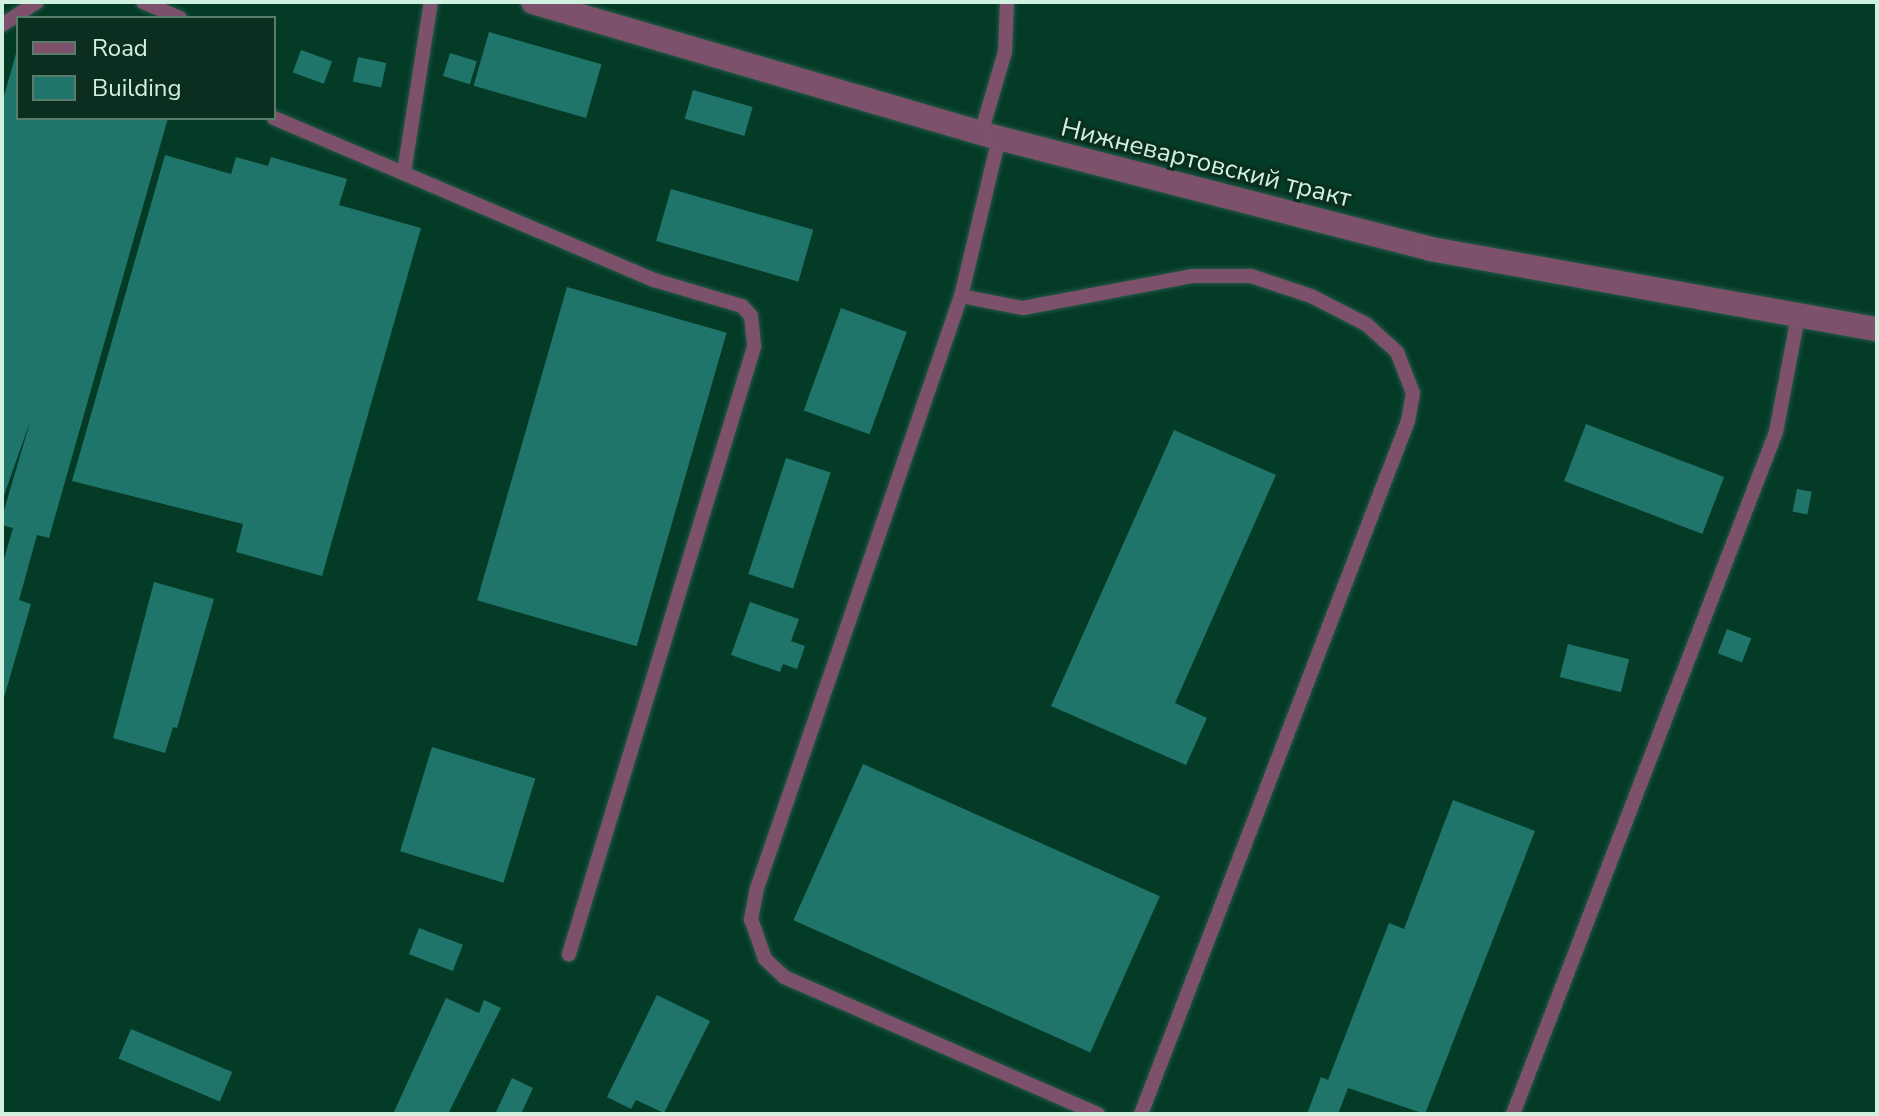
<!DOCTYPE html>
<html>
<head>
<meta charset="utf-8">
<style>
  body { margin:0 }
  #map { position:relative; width:1879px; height:1116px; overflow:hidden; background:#043b27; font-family:"Nunito Sans",sans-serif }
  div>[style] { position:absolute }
  .building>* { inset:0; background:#20756a; transform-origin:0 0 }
  .roads { filter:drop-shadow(0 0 2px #255845) drop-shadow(0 0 2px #255845) }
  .lane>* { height:14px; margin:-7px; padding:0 7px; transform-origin:7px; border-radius:7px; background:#7d516c }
  .street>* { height:24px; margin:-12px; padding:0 12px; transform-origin:12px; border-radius:12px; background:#7d516c }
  span { translate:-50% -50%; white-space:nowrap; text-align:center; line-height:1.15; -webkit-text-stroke:6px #0b2e20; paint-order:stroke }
  .street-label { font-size:26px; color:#d0f1e0 }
  .frame { position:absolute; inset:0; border:4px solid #d0f1e0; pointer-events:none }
  .legend { position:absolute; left:16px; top:16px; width:260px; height:104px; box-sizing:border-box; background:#0b2e20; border:2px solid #5a7c6d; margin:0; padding:10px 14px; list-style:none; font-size:24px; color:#d0f1e0 }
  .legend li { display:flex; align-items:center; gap:16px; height:40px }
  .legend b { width:40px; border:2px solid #5a7c6d }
</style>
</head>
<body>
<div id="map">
  <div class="building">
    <i style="left:489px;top:32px;width:117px;height:56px;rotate:16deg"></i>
    <i style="clip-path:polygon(17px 50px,18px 118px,168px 118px,49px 538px,37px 535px,19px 600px,31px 604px,3px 701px,2px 566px,13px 528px,2px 525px,2px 517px,31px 419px,2px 501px,2px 103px)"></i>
    <i style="left:301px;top:50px;width:33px;height:24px;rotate:20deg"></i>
    <i style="left:450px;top:53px;width:28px;height:24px;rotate:17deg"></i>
    <i style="left:358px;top:57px;width:29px;height:25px;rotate:12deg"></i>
    <i style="left:693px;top:90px;width:62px;height:30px;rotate:16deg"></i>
    <i style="clip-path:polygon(165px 155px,231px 174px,236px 157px,268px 166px,271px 157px,347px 179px,339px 205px,421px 228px,322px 576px,236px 552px,243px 524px,72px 481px)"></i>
    <i style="left:671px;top:189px;width:148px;height:54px;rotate:16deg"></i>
    <i style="left:567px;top:287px;width:166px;height:326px;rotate:16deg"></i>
    <i style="left:841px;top:308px;width:70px;height:109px;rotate:20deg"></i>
    <i style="left:1586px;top:424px;width:148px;height:61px;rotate:21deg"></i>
    <i style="clip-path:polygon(1174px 430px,1276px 475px,1175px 703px,1207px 718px,1186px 765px,1051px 706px)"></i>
    <i style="left:786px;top:458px;width:47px;height:122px;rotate:18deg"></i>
    <i style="left:1797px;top:489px;width:15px;height:23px;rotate:11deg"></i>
    <i style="clip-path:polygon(154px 582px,214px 599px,177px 728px,173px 727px,165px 753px,113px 738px)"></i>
    <i style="clip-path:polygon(750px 602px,799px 619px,791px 641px,805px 646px,797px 669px,783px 664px,780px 672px,731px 655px)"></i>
    <i style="left:1727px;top:629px;width:26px;height:26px;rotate:21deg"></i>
    <i style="left:1568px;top:644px;width:63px;height:34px;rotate:14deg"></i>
    <i style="left:432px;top:747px;width:108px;height:109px;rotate:17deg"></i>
    <i style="left:863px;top:764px;width:325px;height:171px;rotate:24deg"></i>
    <i style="clip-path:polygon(1453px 800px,1535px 831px,1425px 1114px,1348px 1088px,1338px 1114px,1307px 1114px,1321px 1077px,1328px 1080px,1389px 923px,1404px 929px)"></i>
    <i style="left:419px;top:928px;width:47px;height:28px;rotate:21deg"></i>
    <i style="clip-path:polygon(657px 995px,710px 1021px,664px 1113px,636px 1100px,631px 1109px,607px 1097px)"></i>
    <i style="clip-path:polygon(446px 998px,479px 1013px,484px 1000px,501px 1008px,448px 1114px,393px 1114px)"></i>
    <i style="left:131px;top:1029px;width:110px;height:32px;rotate:23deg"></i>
    <i style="clip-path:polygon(512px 1078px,533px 1088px,521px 1114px,495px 1114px)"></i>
  </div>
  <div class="roads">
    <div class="lane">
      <i style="left:143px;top:2px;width:40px;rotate:23.4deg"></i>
      <i style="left:2px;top:25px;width:42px;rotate:-33.3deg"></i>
      <i style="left:274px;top:118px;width:413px;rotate:23.1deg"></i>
      <i style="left:654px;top:280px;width:92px;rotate:16.5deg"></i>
      <i style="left:742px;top:306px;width:13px;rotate:48deg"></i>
      <i style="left:751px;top:316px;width:31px;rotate:84deg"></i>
      <i style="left:754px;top:347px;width:635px;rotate:106.95deg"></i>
      <i style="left:981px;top:133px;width:84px;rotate:-73.5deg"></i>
      <i style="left:1005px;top:52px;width:50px;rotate:-87.7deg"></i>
      <i style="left:999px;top:138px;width:163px;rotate:103.5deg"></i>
      <i style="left:961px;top:296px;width:626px;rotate:109.01deg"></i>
      <i style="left:757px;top:888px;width:32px;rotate:101deg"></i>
      <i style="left:751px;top:919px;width:42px;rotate:70.7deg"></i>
      <i style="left:765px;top:959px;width:26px;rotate:43deg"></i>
      <i style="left:784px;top:977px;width:343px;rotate:23.6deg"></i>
      <i style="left:404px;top:172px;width:172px;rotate:-81deg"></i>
      <i style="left:961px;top:296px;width:63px;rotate:11deg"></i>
      <i style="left:1023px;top:308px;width:173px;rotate:-10.7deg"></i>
      <i style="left:1193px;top:276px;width:58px"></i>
      <i style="left:1251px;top:276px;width:63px;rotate:18.4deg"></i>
      <i style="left:1311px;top:296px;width:62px;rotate:27deg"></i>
      <i style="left:1366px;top:324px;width:42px;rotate:42.1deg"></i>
      <i style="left:1397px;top:352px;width:44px;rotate:68.7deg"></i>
      <i style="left:1413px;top:393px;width:28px;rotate:100deg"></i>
      <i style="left:1408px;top:421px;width:743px;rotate:111.07deg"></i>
      <i style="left:1513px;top:1114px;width:731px;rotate:-68.91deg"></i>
      <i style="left:1776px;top:432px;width:117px;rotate:-79.2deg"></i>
    </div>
    <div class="street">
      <i style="left:533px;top:2px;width:485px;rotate:16.3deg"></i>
      <i style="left:999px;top:138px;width:446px;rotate:14.4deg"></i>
      <i style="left:1431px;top:249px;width:453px;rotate:10.2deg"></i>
    </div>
  </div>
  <div class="street-label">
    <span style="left:1206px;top:163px;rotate:14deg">Нижневартовский тракт</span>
  </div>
  <div class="frame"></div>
  <ul class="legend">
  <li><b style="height:10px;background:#7d516c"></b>Road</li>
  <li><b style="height:22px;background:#20756a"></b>Building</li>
  </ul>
</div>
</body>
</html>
